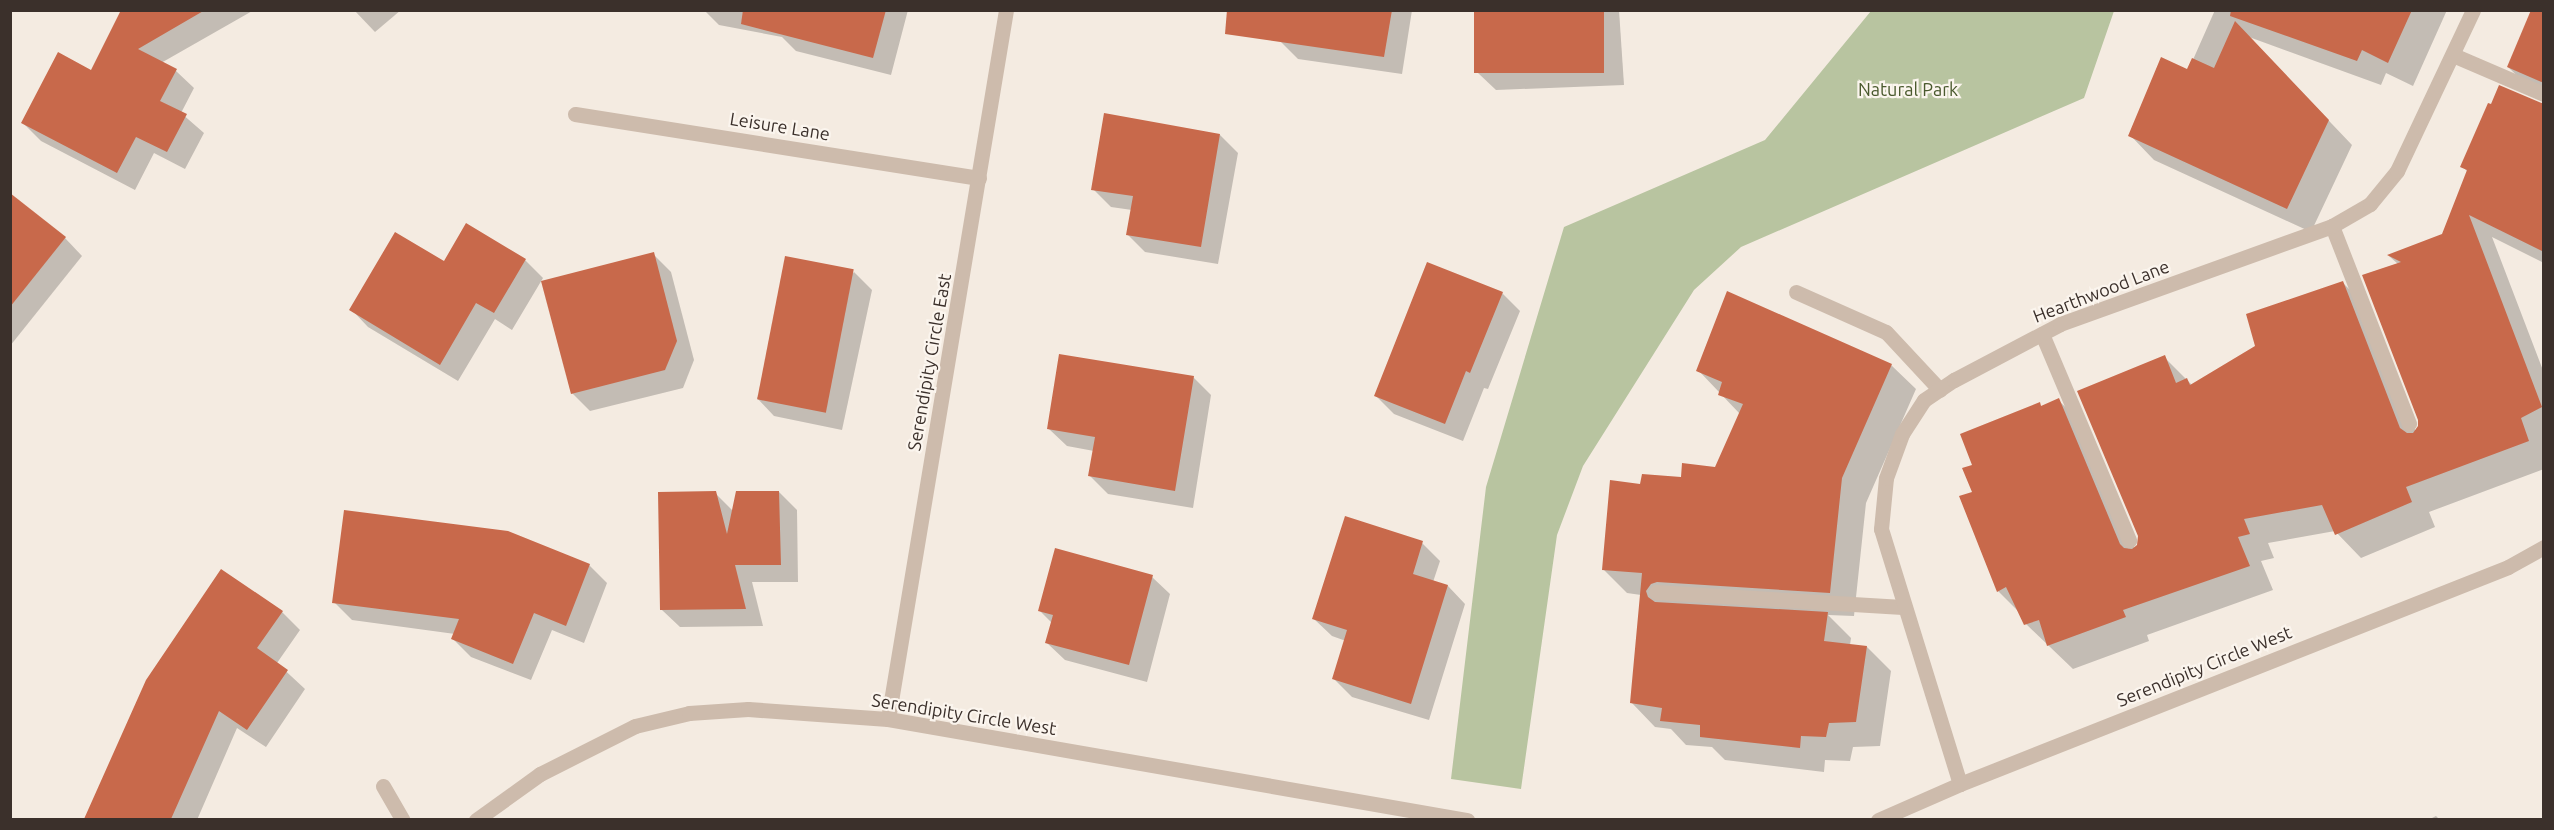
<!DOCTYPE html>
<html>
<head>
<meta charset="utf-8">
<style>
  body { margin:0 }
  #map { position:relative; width:2554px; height:830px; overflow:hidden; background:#f4ebe1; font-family:Ubuntu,sans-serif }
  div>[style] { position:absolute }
  .green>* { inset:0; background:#b8c4a0 }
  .shadow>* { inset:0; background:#0003 }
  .building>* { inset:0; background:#c8694b; transform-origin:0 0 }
  .minor>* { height:15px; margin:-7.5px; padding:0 7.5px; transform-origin:7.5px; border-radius:7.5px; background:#cdbbac }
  span { translate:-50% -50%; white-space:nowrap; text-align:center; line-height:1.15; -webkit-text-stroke:4.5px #fbf5ee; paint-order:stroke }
  .park-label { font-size:18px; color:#4a5a2e }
  .street-label { font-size:18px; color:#3b302b }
  .frame { position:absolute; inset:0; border:12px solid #3b302b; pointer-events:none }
</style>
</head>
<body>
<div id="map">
  <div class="green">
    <i style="clip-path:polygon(1871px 11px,2114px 11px,2084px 98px,1741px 247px,1694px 290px,1583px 466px,1557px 535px,1521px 789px,1451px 779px,1486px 487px,1564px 227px,1765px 140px)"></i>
  </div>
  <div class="shadow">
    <i style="clip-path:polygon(123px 10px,254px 10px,161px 63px,176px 71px,194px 88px,181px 113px,204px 133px,185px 169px,154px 153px,135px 190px,41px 141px,23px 123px,92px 72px)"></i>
    <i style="clip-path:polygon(354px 10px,401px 10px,375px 32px)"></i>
    <i style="clip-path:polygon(704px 10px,908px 10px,891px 75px,796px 51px,782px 37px,719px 25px)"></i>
    <i style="clip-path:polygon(1285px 10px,1412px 10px,1402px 74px,1298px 59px,1280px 41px)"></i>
    <i style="clip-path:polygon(1475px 10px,1619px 10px,1624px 85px,1496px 90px,1478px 73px)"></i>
    <i style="clip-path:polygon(2215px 10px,2447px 10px,2413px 86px,2386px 73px,2381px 85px,2249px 37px,2352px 145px,2311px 232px,2154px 160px,2130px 135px,2188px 71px)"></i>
    <i style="clip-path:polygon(2544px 10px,2544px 96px,2533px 91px,2508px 67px)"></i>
    <i style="clip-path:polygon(2544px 104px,2544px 263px,2492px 237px,2544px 373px,2544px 469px,2429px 512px,2435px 527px,2361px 558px,2335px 531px,2268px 543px,2274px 558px,2261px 561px,2273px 590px,2147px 635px,2149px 641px,2073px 669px,2026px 624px,2020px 613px,1998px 591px,1974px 492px,2039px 404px,2042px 407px,2058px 400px,2083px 424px,2135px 549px,2138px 546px,2164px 357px,2192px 385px,2257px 347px,2343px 283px,2367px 307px,2417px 435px,2420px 420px,2398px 264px,2389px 256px,2444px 235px,2468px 172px,2462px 166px)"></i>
    <i style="clip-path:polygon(1220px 135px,1238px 153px,1218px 264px,1145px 252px,1127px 234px,1132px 210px,1111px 207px,1093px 189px)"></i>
    <i style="clip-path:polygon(10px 195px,65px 238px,82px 256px,10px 346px)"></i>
    <i style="clip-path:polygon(653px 254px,671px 272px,694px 360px,683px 388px,590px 411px,572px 393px)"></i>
    <i style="clip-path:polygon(525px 260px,543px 278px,512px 330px,495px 319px,458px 381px,368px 327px,351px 309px)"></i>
    <i style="clip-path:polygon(854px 272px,872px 290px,842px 430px,774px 416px,757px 398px)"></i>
    <i style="clip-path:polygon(1502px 293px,1520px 311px,1488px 389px,1484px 388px,1463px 441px,1394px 414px,1376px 396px)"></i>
    <i style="clip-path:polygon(1891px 365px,1916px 389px,1866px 503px,1854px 616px,1828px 615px,1851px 638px,1850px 645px,1867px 647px,1891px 671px,1880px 746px,1853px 747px,1850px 761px,1825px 760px,1824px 772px,1725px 760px,1712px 747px,1686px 745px,1671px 729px,1655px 727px,1631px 702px,1641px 595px,1627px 593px,1603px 569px,1641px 486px,1683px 479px,1716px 469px,1740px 414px,1698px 370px)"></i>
    <i style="clip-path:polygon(1193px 377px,1211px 395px,1193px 508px,1108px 494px,1090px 476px,1094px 451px,1067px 446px,1049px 429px)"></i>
    <i style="clip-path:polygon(779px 492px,797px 510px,798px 582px,752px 582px,763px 626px,680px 627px,662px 610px,715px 493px,733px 511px)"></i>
    <i style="clip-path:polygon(1422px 543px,1440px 561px,1433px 582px,1448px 586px,1465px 604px,1429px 720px,1352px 697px,1334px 679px,1346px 641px,1332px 636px,1314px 619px)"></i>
    <i style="clip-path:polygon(589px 565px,607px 583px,584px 643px,552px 630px,531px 680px,471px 657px,453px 639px,455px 634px,352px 620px,334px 602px)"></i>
    <i style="clip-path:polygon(1152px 577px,1170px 594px,1147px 682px,1065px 660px,1047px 643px,1052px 623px,1040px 611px)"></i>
    <i style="clip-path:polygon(282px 612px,300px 630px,277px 663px,305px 689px,266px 747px,237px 728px,197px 820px,85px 820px,147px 681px)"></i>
    <i style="clip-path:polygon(2436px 816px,2440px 820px,2428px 820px)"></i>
  </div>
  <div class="building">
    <i style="clip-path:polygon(121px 10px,205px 10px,138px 49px,177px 69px,160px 101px,187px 114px,167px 152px,136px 137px,117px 173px,21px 123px,58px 52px,91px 70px)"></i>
    <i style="clip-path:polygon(743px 10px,886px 10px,873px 58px,741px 24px)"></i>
    <i style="clip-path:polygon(1227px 10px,1392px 10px,1384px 57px,1225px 34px)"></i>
    <i style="left:1474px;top:10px;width:130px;height:63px"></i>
    <i style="clip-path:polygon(2231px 10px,2412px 10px,2388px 63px,2362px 50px,2357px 61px,2230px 16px)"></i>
    <i style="clip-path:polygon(2531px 10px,2544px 10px,2544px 83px,2507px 67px)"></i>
    <i style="clip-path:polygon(2235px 21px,2329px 120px,2287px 209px,2128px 136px,2161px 57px,2187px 69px,2192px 58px,2214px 68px)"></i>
    <i style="clip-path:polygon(2499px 85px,2544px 104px,2544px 252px,2469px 215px,2542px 407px,2521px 418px,2529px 441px,2406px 487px,2412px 502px,2335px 535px,2322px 505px,2244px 519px,2250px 534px,2238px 537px,2250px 566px,2123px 610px,2126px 617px,2047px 646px,2039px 620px,2024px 625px,2006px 587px,1997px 592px,1959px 496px,1972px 492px,1962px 468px,1972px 465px,1960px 434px,2040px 402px,2041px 406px,2059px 398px,2120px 544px,2124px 548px,2132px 549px,2137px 545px,2138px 536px,2077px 391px,2165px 355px,2176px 383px,2187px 378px,2190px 385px,2255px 346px,2246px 314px,2343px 281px,2400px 428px,2407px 433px,2413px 433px,2418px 426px,2418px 420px,2362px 275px,2401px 262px,2387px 255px,2442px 234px,2467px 170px,2460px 167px,2488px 103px,2491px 104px)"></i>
    <i style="clip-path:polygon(1104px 113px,1220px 134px,1201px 247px,1126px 235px,1133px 196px,1091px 190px)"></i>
    <i style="clip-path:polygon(10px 193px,66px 237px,10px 307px)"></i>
    <i style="clip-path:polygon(466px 223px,526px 259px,494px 313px,476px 303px,440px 365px,349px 310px,395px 232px,444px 261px)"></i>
    <i style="clip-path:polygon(654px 252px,677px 341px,665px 370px,571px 394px,541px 281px)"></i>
    <i style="left:785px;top:256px;width:70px;height:146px;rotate:11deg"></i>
    <i style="clip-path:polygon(1427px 262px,1503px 292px,1470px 373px,1466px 371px,1445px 424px,1374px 396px)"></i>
    <i style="clip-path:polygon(1727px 291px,1892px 364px,1842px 478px,1830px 593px,1657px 582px,1651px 584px,1646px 591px,1648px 597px,1655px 602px,1828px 612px,1824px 641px,1867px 646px,1856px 722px,1829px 723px,1826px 737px,1801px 736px,1800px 748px,1700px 737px,1700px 725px,1660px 721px,1662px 708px,1630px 703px,1642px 573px,1602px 570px,1610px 480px,1640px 484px,1642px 474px,1681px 477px,1682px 463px,1715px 467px,1743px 404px,1718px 395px,1722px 382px,1696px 371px)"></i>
    <i style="clip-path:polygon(1059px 354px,1194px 376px,1175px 491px,1088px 476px,1095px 437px,1047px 429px)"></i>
    <i style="clip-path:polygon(716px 491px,727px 534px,736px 491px,779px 491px,781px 565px,735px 565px,746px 609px,660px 610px,658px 492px)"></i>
    <i style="clip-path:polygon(344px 510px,508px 531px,590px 564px,566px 626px,534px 613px,513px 664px,451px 639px,459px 619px,332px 603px)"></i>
    <i style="clip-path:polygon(1345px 516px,1423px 541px,1413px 574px,1448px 585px,1411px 704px,1332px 679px,1347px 630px,1312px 619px)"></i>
    <i style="clip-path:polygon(1055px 548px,1153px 575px,1129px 665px,1045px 643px,1053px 615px,1038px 611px)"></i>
    <i style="clip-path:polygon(221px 569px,283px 611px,257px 648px,288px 670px,247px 730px,219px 711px,171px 819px,84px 819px,146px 680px)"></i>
  </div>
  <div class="minor">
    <i style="left:2453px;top:55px;width:99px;rotate:23.2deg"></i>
    <i style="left:575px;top:114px;width:409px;rotate:9deg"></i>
    <i style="left:2332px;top:226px;width:212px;rotate:68.7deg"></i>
    <i style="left:1796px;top:292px;width:98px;rotate:24deg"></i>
    <i style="left:1886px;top:332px;width:79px;rotate:47deg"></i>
    <i style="left:2042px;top:334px;width:224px;rotate:67.1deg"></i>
    <i style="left:1656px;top:592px;width:247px;rotate:3.5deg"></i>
    <i style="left:888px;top:719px;width:719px;rotate:-80.55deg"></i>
    <i style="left:1960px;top:784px;width:267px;rotate:-107.2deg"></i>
    <i style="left:1881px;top:529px;width:51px;rotate:-84.4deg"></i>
    <i style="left:1886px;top:478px;width:47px;rotate:-70deg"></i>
    <i style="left:1902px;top:434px;width:40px;rotate:-57.1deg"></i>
    <i style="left:1924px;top:400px;width:36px;rotate:-34deg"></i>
    <i style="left:1954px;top:380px;width:120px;rotate:-27.8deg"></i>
    <i style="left:2060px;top:324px;width:289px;rotate:-19.8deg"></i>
    <i style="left:2332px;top:226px;width:44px;rotate:-30.1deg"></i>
    <i style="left:2370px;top:204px;width:43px;rotate:-50.7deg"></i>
    <i style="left:2397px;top:171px;width:178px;rotate:-64.7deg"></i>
    <i style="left:383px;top:786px;width:39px;rotate:60deg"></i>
    <i style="left:476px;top:820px;width:79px;rotate:-35.7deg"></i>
    <i style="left:540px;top:774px;width:106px;rotate:-26.8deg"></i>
    <i style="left:635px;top:726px;width:56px;rotate:-13.5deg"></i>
    <i style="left:689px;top:713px;width:59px;rotate:-3.9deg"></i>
    <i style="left:748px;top:709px;width:140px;rotate:4.1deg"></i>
    <i style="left:888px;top:719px;width:588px;rotate:9.9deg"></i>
    <i style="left:1878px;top:820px;width:90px;rotate:-23.7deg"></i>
    <i style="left:1960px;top:784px;width:589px;rotate:-21.6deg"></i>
    <i style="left:2508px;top:567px;width:41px;rotate:-29.1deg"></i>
  </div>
  <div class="park-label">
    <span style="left:1908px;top:89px">Natural Park</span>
  </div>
  <div class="street-label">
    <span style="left:780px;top:126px;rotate:9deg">Leisure Lane</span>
    <span style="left:2101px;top:291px;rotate:-21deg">Hearthwood Lane</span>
    <span style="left:929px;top:362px;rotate:-80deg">Serendipity Circle East</span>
    <span style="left:2204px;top:666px;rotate:-22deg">Serendipity Circle West</span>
    <span style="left:964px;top:714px;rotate:9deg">Serendipity Circle West</span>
  </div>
  <div class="frame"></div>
</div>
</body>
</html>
